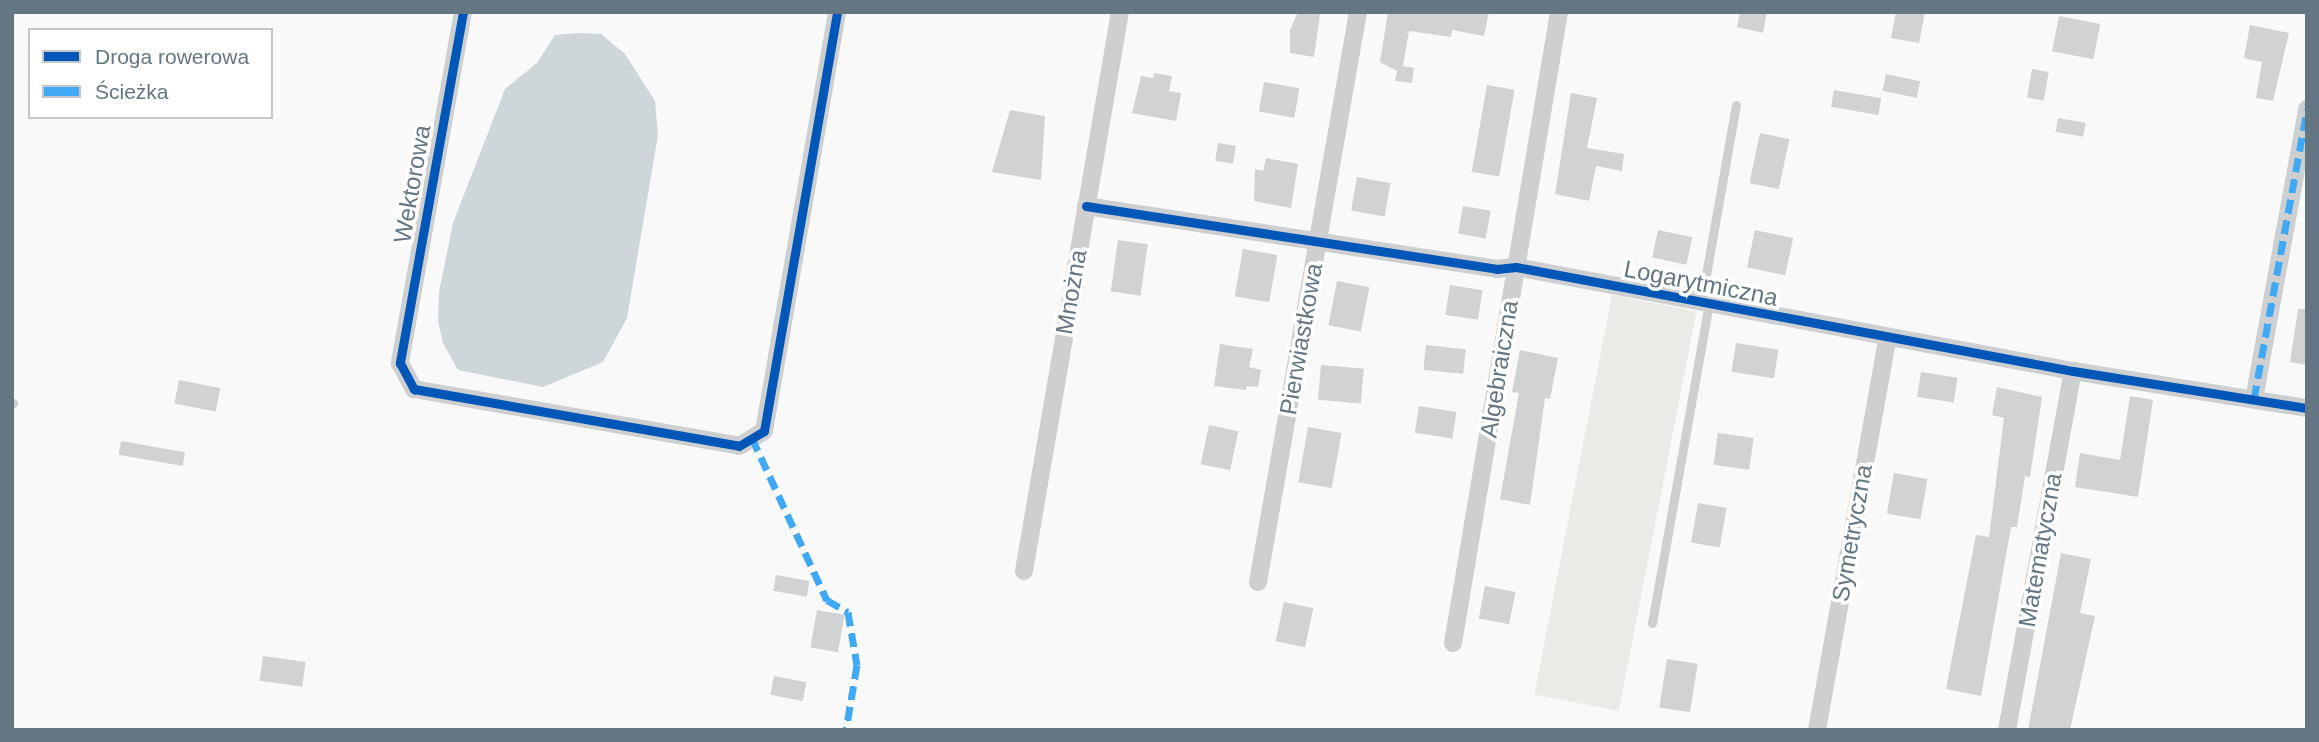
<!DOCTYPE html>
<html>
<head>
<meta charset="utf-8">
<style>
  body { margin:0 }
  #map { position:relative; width:2319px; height:742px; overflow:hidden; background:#f9f9f9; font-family:Helvetica,sans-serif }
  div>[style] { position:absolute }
  .green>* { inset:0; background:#e8ebe6; transform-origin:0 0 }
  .water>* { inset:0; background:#ced6d9 }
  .building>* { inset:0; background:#d0d2d3; transform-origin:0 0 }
  .service>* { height:9px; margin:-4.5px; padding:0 4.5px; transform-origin:4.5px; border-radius:4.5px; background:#cecfd0 }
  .minor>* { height:18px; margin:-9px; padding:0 9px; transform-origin:9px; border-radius:9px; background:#cecfd0 }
  .quiet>* { height:7px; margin-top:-3.5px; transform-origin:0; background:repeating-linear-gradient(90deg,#3fa9f5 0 14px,transparent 0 21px) }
  .cycleway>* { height:9px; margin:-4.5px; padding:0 4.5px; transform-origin:4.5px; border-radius:4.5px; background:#0057b8 }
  span { translate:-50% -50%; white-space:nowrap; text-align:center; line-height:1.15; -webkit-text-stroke:7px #fff; paint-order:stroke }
  .street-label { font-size:24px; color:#657683 }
  .frame { position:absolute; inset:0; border:14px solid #657683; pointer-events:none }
  .legend { position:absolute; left:28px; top:28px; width:245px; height:91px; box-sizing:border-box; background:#fff; border:2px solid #c1c8cd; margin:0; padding:9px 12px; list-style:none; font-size:21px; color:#657683 }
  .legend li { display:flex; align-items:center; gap:14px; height:35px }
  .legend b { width:35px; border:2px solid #c1c8cd }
</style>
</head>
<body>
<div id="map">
  <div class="green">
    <i style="left:1612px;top:295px;width:86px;height:407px;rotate:11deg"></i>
  </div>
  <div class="water">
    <i style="clip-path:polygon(579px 33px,601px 34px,625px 54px,655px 101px,658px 135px,627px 318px,603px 362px,543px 387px,458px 370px,443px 343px,438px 321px,439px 292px,453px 223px,505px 89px,537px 63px,555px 35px)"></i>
  </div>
  <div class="building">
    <i style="clip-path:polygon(1298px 12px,1320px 14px,1314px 57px,1290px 53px,1290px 30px)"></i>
    <i style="clip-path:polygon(1388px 12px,1489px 12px,1484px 36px,1452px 30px,1451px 37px,1409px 31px,1403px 66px,1414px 68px,1412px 83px,1395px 81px,1397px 71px,1380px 62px)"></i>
    <i style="clip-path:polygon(1740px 12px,1767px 12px,1763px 33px,1737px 27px)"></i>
    <i style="clip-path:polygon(1896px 12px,1925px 12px,1919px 43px,1891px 38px)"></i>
    <i style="left:2059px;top:16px;width:42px;height:36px;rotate:11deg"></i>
    <i style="clip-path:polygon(2250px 25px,2289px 33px,2273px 101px,2256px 98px,2262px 62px,2244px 58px)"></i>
    <i style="left:2032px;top:69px;width:17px;height:29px;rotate:10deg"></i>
    <i style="clip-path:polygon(1154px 73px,1172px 76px,1169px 91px,1181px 93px,1176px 121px,1132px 113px,1141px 76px,1153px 78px)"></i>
    <i style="left:1886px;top:74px;width:35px;height:17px;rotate:12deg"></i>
    <i style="left:1264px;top:82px;width:36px;height:30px;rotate:10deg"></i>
    <i style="left:1487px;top:85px;width:28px;height:88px;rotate:10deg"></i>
    <i style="left:1834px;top:90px;width:48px;height:17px;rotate:10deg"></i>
    <i style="clip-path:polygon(1571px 93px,1597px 98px,1587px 148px,1624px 154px,1622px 171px,1596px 166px,1589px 201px,1555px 194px)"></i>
    <i style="clip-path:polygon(1010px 110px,1045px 116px,1041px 180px,992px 172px)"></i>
    <i style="left:2058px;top:118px;width:28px;height:14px;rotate:10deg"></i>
    <i style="left:1760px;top:133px;width:30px;height:51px;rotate:12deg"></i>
    <i style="left:1218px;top:143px;width:18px;height:18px;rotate:9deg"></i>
    <i style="clip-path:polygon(1266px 158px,1298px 164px,1291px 208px,1254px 201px,1255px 169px,1263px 171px)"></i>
    <i style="left:1357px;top:177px;width:34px;height:34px;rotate:10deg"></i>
    <i style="left:1463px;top:206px;width:28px;height:28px;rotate:10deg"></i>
    <i style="left:1658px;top:230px;width:35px;height:28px;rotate:12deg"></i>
    <i style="left:1755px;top:230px;width:39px;height:38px;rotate:12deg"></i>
    <i style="left:1118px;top:240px;width:30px;height:52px;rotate:8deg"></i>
    <i style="left:1243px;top:249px;width:35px;height:48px;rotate:10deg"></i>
    <i style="left:1337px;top:281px;width:33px;height:45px;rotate:11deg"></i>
    <i style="left:1450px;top:285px;width:33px;height:30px;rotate:9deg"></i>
    <i style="clip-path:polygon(2298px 309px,2307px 309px,2307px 365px,2290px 362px)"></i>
    <i style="left:1736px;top:343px;width:43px;height:29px;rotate:9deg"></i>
    <i style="clip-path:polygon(1220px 344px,1253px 349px,1249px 367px,1261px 370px,1258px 387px,1247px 386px,1246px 390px,1214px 386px)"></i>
    <i style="left:1426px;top:345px;width:40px;height:25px;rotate:6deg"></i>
    <i style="clip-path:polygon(1520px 350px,1558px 358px,1550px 399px,1545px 398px,1530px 505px,1500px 499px,1519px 393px,1512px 392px)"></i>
    <i style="left:1321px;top:365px;width:43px;height:35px;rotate:5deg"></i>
    <i style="left:1921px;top:372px;width:37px;height:25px;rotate:9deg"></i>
    <i style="left:179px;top:380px;width:42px;height:24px;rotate:11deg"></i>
    <i style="clip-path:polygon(1997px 387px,2042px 397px,2030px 477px,2025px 476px,2017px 527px,2011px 527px,1981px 696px,1946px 689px,1976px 535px,1989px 537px,2004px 418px,1992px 415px)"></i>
    <i style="clip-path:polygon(2130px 396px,2153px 400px,2138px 497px,2075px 487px,2080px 453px,2120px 460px)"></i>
    <i style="left:1419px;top:406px;width:38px;height:27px;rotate:9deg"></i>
    <i style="left:1209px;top:425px;width:30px;height:40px;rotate:12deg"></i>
    <i style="left:1308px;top:427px;width:34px;height:56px;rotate:10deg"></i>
    <i style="left:1718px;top:433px;width:36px;height:32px;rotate:8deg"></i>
    <i style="left:121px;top:441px;width:65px;height:14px;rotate:10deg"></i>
    <i style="left:1894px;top:473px;width:34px;height:41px;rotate:10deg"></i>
    <i style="left:1698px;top:503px;width:29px;height:40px;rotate:10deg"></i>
    <i style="clip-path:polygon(2061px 553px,2091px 559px,2080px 613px,2095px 616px,2070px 730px,2028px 730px)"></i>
    <i style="left:776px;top:575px;width:34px;height:16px;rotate:10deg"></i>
    <i style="left:1485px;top:586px;width:31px;height:33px;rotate:11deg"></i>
    <i style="left:1284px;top:602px;width:30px;height:40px;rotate:12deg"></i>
    <i style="left:817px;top:610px;width:28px;height:38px;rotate:10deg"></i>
    <i style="left:263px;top:656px;width:43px;height:25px;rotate:8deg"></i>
    <i style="left:1667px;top:659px;width:31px;height:49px;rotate:9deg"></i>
    <i style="left:774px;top:676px;width:33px;height:19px;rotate:11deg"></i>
  </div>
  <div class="service">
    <i style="left:1701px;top:303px;width:201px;rotate:-80deg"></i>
    <i style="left:12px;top:403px;width:1px"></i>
    <i style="left:1652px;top:623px;width:324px;rotate:-79.9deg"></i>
  </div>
  <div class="minor">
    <i style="left:463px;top:12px;width:357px;rotate:100.2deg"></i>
    <i style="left:400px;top:363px;width:30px;rotate:62deg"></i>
    <i style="left:414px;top:389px;width:330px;rotate:9.9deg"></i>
    <i style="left:739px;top:446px;width:29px;rotate:-31deg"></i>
    <i style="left:764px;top:431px;width:425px;rotate:-80.1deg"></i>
    <i style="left:1086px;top:206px;width:416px;rotate:8.7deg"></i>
    <i style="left:1497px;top:269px;width:19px;rotate:-6deg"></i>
    <i style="left:1516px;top:267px;width:567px;rotate:10.58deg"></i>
    <i style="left:2073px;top:371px;width:237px;rotate:9deg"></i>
    <i style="left:2254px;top:399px;width:295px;rotate:-79.6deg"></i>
    <i style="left:1024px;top:571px;width:567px;rotate:-80.26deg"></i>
    <i style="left:1258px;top:582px;width:579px;rotate:-80.05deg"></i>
    <i style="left:1453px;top:643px;width:640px;rotate:-80.46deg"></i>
    <i style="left:1817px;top:730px;width:399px;rotate:-79.8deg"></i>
    <i style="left:2007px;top:730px;width:365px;rotate:-79.6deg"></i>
  </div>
  <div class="quiet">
    <i style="left:2254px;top:399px;width:295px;rotate:-79.6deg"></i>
    <i style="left:752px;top:438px;width:179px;rotate:65.2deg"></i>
    <i style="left:827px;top:600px;width:24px;rotate:30deg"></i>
    <i style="left:848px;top:612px;width:54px;rotate:80.4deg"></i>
    <i style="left:857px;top:665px;width:66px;rotate:99.6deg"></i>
  </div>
  <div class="cycleway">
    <i style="left:463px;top:12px;width:357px;rotate:100.2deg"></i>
    <i style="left:400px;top:363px;width:30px;rotate:62deg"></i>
    <i style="left:414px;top:389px;width:330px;rotate:9.9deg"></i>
    <i style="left:739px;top:446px;width:29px;rotate:-31deg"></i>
    <i style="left:764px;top:431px;width:425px;rotate:-80.1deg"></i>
    <i style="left:1086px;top:206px;width:416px;rotate:8.7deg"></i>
    <i style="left:1497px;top:269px;width:19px;rotate:-6deg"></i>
    <i style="left:1516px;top:267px;width:567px;rotate:10.58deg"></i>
    <i style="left:2073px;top:371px;width:237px;rotate:9deg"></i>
  </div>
  <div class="street-label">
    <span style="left:412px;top:184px;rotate:-80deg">Wektorowa</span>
    <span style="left:1701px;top:283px;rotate:11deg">Logarytmiczna</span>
    <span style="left:1071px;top:292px;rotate:-80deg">Mnożna</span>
    <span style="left:1301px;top:339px;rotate:-80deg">Pierwiastkowa</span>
    <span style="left:1499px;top:369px;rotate:-81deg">Algebraiczna</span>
    <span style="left:1852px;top:533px;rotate:-80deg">Symetryczna</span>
    <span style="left:2040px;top:550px;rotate:-80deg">Matematyczna</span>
  </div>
  <div class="frame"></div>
  <ul class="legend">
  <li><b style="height:9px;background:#0057b8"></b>Droga rowerowa</li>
  <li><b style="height:9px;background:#3fa9f5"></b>Ścieżka</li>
  </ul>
</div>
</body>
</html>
